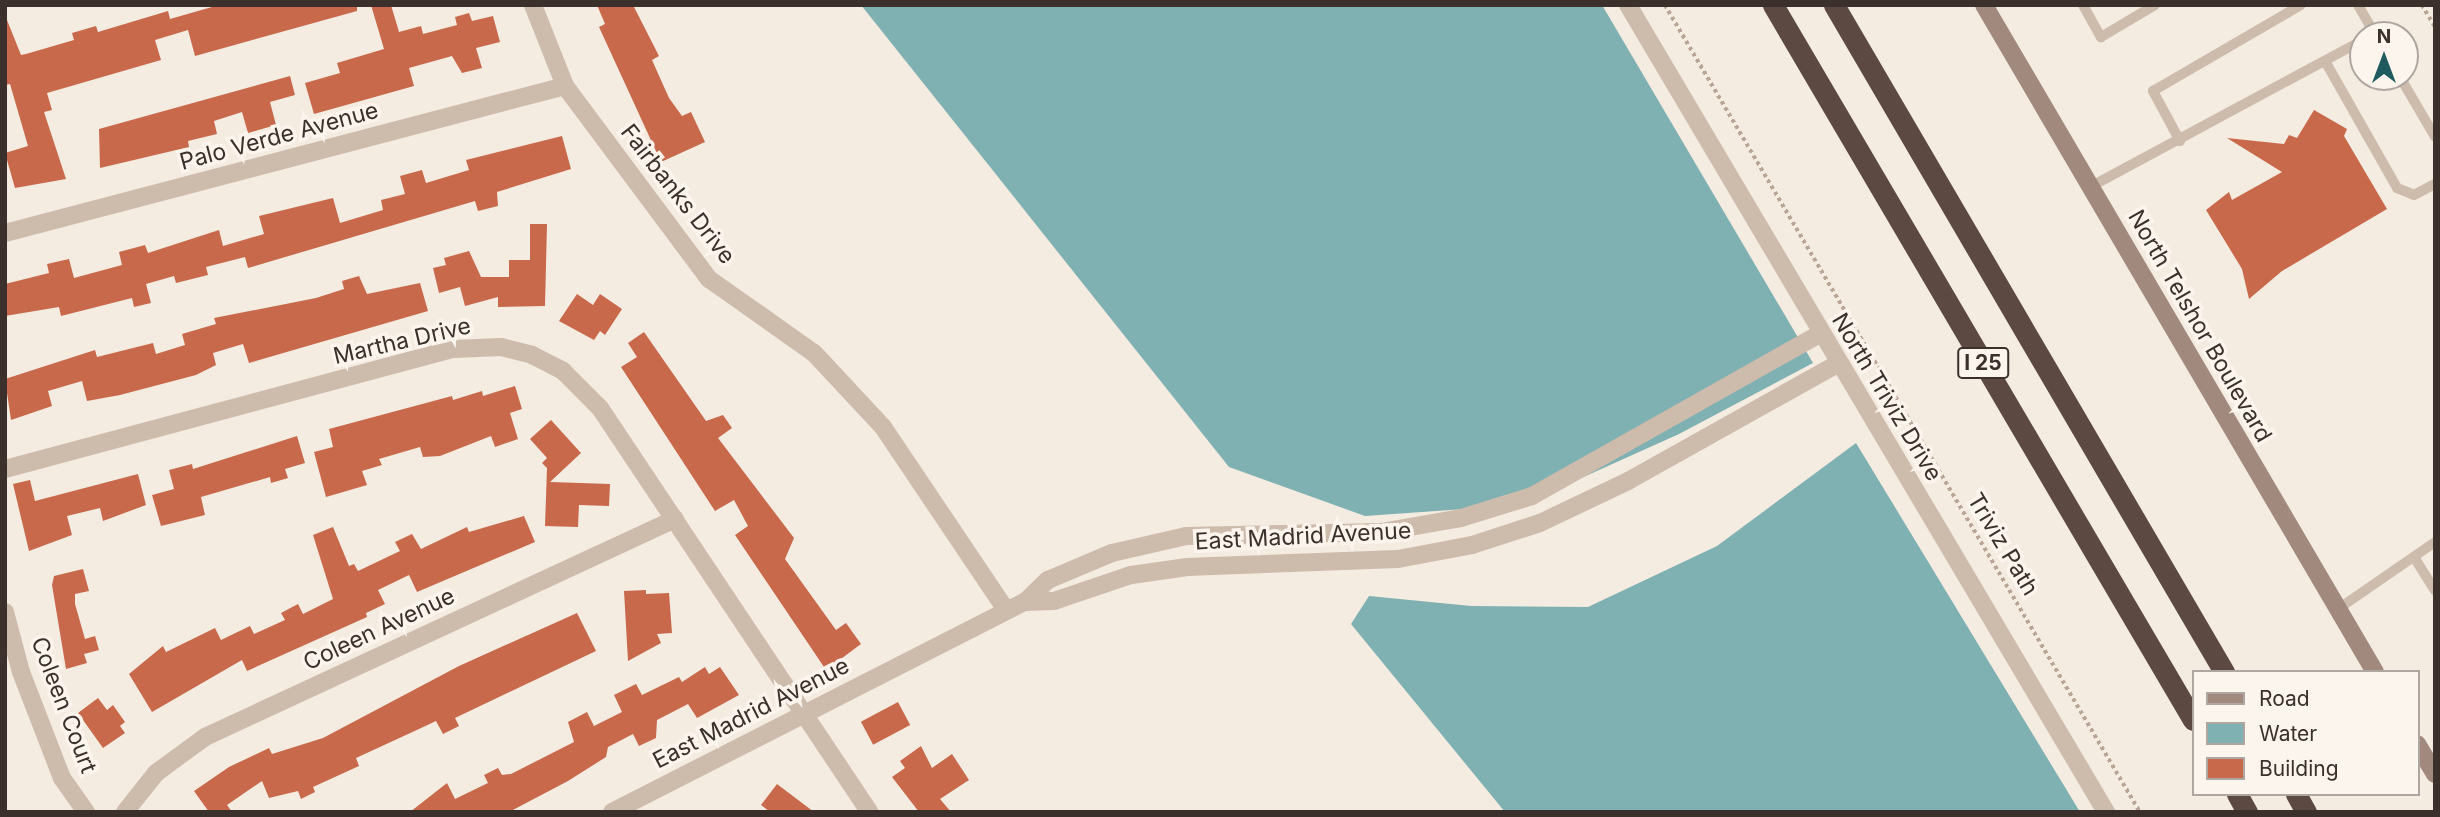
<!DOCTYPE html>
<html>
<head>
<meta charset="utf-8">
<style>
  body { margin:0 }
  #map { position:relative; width:2440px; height:817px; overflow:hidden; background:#f4ebe1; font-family:Inter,sans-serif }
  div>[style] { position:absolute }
  .water>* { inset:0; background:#7fb0b2 }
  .building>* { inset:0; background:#c8694b; transform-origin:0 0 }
  .path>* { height:3.5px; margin-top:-1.75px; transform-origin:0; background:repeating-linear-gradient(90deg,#b9a596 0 3.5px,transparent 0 7px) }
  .service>* { height:10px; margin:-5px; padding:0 5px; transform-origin:5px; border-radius:5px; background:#cdbbac }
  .minor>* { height:18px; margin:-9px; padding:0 9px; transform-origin:9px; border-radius:9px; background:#cdbbac }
  .tertiary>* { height:18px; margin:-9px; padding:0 9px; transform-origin:9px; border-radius:9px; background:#cdbbac }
  .secondary>* { height:18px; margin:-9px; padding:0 9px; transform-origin:9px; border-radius:9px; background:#a18a7d }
  .motorway>* { height:21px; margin:-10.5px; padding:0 10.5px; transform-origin:10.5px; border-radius:10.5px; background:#5c4a42 }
  span { translate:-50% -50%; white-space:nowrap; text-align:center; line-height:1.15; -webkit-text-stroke:7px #fbf5ee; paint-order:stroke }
  .shield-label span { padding:2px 5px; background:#fbf5ee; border:2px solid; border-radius:5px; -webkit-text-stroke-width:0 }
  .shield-label { font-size:21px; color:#3b302b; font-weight:700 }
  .street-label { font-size:23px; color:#3b302b }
  .frame { position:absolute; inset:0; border:7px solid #3b302b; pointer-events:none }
  .legend { position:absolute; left:2192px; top:670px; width:228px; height:126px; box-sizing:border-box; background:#fbf5ee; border:2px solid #aea6a0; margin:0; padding:9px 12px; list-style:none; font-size:21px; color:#3b302b }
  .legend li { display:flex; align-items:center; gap:14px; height:35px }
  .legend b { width:35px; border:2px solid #aea6a0 }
  .north { position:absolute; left:2349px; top:21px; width:70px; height:70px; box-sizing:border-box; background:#fbf5ee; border:2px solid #aea6a0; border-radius:50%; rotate:0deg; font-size:19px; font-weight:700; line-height:28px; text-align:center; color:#3b302b }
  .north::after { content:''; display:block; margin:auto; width:24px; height:32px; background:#1f5a5e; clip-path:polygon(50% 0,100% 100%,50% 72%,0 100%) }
</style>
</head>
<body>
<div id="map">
  <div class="water">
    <i style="clip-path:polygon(861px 5px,1602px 5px,1813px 363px,1679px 434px,1521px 505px,1365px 516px,1229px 467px)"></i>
    <i style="clip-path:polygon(1856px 443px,2080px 812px,1505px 812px,1351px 624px,1369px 596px,1471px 606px,1588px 607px,1717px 546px)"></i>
  </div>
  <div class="building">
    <i style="clip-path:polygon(219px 5px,357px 5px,357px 11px,195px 56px,188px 30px,155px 40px,161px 60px,47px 93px,52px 110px,44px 112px,66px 179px,15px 188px,5px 153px,28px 146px,10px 84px,5px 85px,5px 15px,21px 55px,26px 54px,74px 40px,72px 33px,96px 26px,98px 32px,168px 11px,170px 19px)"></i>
    <i style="clip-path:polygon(371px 5px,391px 5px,399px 32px,421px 26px,423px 34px,457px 25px,455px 17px,469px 13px,472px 21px,493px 16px,500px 42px,476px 48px,482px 68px,462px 73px,452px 56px,409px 68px,414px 86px,314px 114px,305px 83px,340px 73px,337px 63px,384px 49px)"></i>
    <i style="clip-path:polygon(597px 5px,633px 5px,659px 56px,652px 60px,669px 98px,682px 116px,691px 112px,705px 142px,661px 162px,599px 27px,605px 24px)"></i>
    <i style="clip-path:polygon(290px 76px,295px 95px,270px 102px,276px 125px,248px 133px,242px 112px,214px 121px,217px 134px,188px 141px,189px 147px,100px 168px,99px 129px)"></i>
    <i style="clip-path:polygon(2314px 110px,2347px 129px,2344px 136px,2387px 209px,2282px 271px,2249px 299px,2242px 269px,2206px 210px,2229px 192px,2232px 200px,2282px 172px,2227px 138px,2284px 144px,2289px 135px,2297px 138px)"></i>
    <i style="clip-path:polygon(562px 136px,571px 169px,497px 192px,498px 206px,478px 211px,475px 201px,248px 268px,245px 257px,206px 267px,208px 275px,176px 283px,174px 276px,146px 284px,151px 303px,134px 307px,132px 298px,61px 316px,59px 307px,5px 316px,5px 284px,49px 273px,47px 264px,69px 259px,74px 278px,122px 265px,119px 252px,145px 245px,148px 253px,219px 230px,223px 246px,264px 234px,259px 216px,333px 198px,340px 223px,383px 210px,381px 200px,405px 194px,400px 176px,422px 170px,426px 183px,469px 170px,466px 160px)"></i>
    <i style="clip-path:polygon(530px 224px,547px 224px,545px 306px,498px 307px,498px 297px,465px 306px,460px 287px,439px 293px,433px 268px,446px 265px,444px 258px,469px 251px,481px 277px,509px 277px,509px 260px,530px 260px)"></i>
    <i style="clip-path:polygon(359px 276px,367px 294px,420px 283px,428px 311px,249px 363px,243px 344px,213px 353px,216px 365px,196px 375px,120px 395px,87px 401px,82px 381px,48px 391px,52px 406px,11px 420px,5px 379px,95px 350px,97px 357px,153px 343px,156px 354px,185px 345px,182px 334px,216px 324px,214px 318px,316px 298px,344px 289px,342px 281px)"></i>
    <i style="clip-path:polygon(577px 294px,593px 305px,600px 294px,622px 309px,605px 335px,600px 331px,594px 340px,559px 321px)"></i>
    <i style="clip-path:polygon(644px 332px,706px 421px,723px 415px,732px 428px,718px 438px,794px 538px,785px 559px,836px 630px,846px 623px,861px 644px,826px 670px,735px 535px,748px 526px,734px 500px,715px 511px,621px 367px,637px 357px,628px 343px)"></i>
    <i style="clip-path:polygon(515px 386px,522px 409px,510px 413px,518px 439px,495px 447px,491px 436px,440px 456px,423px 457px,420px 447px,379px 459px,382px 465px,362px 471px,367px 485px,326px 497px,314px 452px,333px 447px,329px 429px,452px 396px,453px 400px,482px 391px,483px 396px)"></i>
    <i style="clip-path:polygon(551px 420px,581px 453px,550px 482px,610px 484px,609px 506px,579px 505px,578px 527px,545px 526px,547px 468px,542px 463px,547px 458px,530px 439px)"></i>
    <i style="clip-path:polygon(297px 436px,305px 463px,285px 469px,288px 478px,271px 483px,270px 477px,201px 497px,205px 515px,161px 526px,152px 495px,174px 489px,169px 470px,192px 464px,193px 469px)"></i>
    <i style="clip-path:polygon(138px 474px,146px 505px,103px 521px,100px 508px,67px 516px,72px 535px,29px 551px,13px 484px,30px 480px,35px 501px)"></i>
    <i style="clip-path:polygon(524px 516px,535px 542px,417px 592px,409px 575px,378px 590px,385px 604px,366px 613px,367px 617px,247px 671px,242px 660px,152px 712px,129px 674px,163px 646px,166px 652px,215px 628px,221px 640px,250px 626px,254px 634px,285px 620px,281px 613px,298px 604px,303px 614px,333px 599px,313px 535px,333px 527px,349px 566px,354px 564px,358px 571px,400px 551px,395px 542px,412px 534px,421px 549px,467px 527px,469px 532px)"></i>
    <i style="clip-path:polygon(83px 569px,89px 591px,75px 594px,75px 604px,85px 639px,95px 636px,99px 650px,84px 654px,87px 663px,66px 669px,52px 585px,54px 576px)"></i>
    <i style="clip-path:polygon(646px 590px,646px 594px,669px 593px,672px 633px,657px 634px,661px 643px,628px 661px,624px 591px)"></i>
    <i style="clip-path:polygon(577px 613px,596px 651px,455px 718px,459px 726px,443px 734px,436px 721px,419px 729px,356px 758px,359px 766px,313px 787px,315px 792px,301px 799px,298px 791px,269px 798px,262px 781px,227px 805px,232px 812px,209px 812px,194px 791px,229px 767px,269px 748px,272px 754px,323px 738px,459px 666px)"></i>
    <i style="clip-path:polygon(705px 667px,709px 674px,720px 667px,739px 695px,697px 718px,688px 704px,657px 720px,656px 738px,639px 746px,633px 734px,608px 747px,606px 757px,568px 781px,509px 812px,410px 812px,447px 783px,455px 799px,488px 783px,484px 775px,498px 768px,502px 775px,511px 774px,574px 742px,568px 722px,587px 712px,594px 726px,622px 712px,614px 695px,636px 684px,642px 695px,679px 677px,682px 682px)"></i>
    <i style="clip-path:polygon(98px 698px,107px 710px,113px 705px,125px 722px,120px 726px,125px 733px,103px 748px,78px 713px)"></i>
    <i style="left:898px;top:702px;width:26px;height:42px;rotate:62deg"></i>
    <i style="clip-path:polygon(921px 746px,932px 768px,952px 754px,969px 780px,940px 799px,951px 812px,919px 812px,892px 777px,905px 768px,900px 761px)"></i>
    <i style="clip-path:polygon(777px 784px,814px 812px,770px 812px,761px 805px)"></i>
  </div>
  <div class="path">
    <i style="left:1665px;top:5px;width:936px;rotate:59.52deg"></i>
    <i style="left:2422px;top:5px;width:26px;rotate:59deg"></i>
  </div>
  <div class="service">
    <i style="left:2083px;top:5px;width:37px;rotate:61deg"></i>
    <i style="left:2101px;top:37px;width:63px;rotate:-30.7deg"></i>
    <i style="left:2358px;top:5px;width:34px;rotate:60deg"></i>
    <i style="left:2325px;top:61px;width:146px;rotate:60.4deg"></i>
    <i style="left:2397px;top:188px;width:18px;rotate:22deg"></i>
    <i style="left:2414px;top:195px;width:24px;rotate:-28deg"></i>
    <i style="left:2400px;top:77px;width:69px;rotate:59.7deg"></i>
    <i style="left:2180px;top:141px;width:57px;rotate:-118.4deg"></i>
    <i style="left:2153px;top:91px;width:171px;rotate:-30.2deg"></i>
    <i style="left:2090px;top:187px;width:310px;rotate:-28.3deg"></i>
    <i style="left:2414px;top:557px;width:39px;rotate:58deg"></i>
    <i style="left:2338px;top:609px;width:118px;rotate:-34.6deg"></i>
  </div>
  <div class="minor">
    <i style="left:533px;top:5px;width:87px;rotate:68.4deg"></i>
    <i style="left:565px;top:86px;width:241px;rotate:53.3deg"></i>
    <i style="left:709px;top:279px;width:128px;rotate:35.2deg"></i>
    <i style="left:814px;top:353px;width:101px;rotate:47deg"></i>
    <i style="left:883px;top:427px;width:220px;rotate:56.1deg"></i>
    <i style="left:5px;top:233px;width:579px;rotate:-14.71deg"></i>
    <i style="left:5px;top:469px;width:465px;rotate:-15deg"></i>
    <i style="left:454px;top:349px;width:47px;rotate:-2.4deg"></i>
    <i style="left:501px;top:347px;width:32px;rotate:14deg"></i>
    <i style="left:532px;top:355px;width:35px;rotate:27deg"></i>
    <i style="left:563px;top:371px;width:52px;rotate:45deg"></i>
    <i style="left:600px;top:408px;width:485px;rotate:56.3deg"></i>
    <i style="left:5px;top:612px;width:62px;rotate:75.1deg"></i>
    <i style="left:21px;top:672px;width:114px;rotate:68.9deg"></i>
    <i style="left:62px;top:778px;width:42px;rotate:54.8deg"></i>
    <i style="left:125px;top:812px;width:50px;rotate:-51.5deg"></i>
    <i style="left:156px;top:773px;width:61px;rotate:-36.3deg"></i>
    <i style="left:205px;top:737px;width:518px;rotate:-24.88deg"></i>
  </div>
  <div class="tertiary">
    <i style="left:1628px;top:5px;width:938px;rotate:59.36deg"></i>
    <i style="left:1025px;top:602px;width:29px;rotate:-2deg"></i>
    <i style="left:1054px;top:601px;width:81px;rotate:-18.7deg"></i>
    <i style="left:1131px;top:575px;width:57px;rotate:-8.1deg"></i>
    <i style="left:1187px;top:567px;width:211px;rotate:-2.2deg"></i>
    <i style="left:1398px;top:559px;width:75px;rotate:-10.7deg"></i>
    <i style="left:1472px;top:545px;width:71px;rotate:-17.9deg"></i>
    <i style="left:1540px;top:523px;width:98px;rotate:-25.5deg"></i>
    <i style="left:1628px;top:481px;width:242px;rotate:-29.2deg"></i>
    <i style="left:612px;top:812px;width:463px;rotate:-27deg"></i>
    <i style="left:1025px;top:602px;width:32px;rotate:-44deg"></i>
    <i style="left:1048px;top:580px;width:69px;rotate:-22.9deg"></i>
    <i style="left:1112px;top:553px;width:76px;rotate:-12.9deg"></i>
    <i style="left:1186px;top:536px;width:195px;rotate:-1.2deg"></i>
    <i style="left:1381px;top:532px;width:81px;rotate:-9.9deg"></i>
    <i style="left:1461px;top:518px;width:74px;rotate:-17.2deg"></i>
    <i style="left:1532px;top:496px;width:330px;rotate:-29.4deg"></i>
  </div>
  <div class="secondary">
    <i style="left:1984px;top:5px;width:773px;rotate:59.62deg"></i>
    <i style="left:2417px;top:744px;width:35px;rotate:59deg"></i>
  </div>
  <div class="motorway">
    <i style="left:1773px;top:5px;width:829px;rotate:59.57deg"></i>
    <i style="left:1834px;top:5px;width:773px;rotate:59.68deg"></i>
    <i style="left:2237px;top:794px;width:21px;rotate:61deg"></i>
    <i style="left:2296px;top:794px;width:21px;rotate:61deg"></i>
  </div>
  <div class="shield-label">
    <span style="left:1983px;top:363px">I 25</span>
  </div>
  <div class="street-label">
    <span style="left:279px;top:136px;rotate:-15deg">Palo Verde Avenue</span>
    <span style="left:678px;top:194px;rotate:52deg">Fairbanks Drive</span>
    <span style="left:2200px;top:326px;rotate:60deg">North Telshor Boulevard</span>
    <span style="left:402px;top:341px;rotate:-13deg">Martha Drive</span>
    <span style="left:1887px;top:397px;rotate:59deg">North Triviz Drive</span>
    <span style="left:1303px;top:536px;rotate:-3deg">East Madrid Avenue</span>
    <span style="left:2003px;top:544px;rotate:59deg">Triviz Path</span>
    <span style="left:379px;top:629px;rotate:-25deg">Coleen Avenue</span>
    <span style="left:64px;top:705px;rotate:69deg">Coleen Court</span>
    <span style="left:751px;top:713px;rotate:-27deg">East Madrid Avenue</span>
  </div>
  <div class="frame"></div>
  <ul class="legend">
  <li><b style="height:9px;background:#a18a7d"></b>Road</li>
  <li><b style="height:19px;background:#7fb0b2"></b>Water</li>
  <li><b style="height:19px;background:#c8694b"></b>Building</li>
  </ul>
  <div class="north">N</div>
</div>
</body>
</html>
